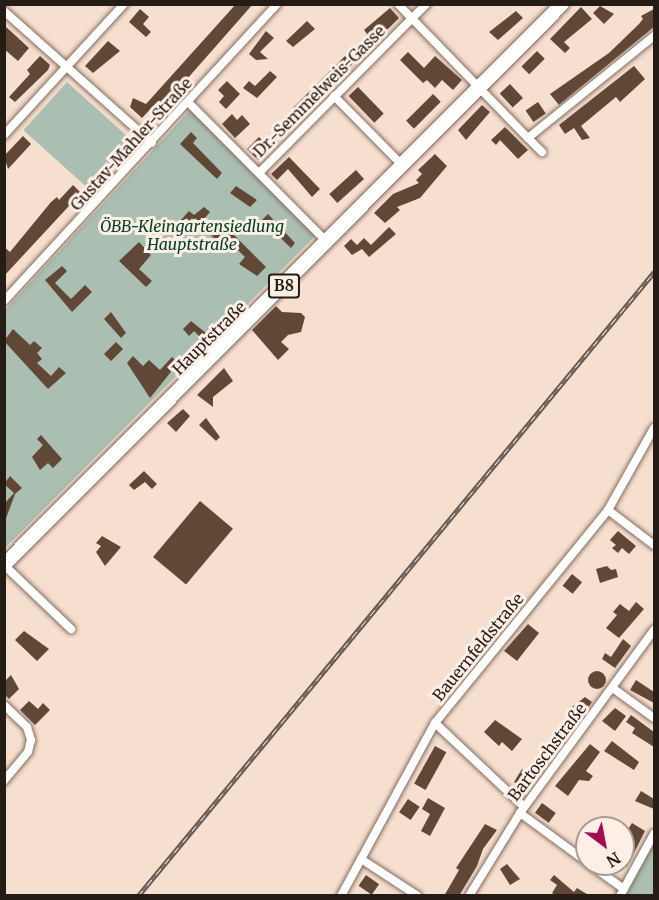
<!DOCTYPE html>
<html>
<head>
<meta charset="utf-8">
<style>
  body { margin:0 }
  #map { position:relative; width:659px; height:900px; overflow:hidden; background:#f7dfcf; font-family:Merriweather,serif }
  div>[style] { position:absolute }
  .green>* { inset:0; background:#aabeb1; transform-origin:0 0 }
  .building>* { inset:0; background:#604736; transform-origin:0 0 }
  .round { border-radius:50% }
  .roads { filter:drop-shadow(0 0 2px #826d5f) drop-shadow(0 0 2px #826d5f) }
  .street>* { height:8px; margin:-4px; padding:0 4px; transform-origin:4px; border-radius:4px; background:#fff }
  .primary>* { height:14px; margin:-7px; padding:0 7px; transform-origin:7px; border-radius:7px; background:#fff }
  .rail>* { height:4.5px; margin-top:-2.25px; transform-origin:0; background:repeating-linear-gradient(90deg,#fdefe5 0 7px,#685a51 0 14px); box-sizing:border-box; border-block:2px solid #685a51 }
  span { translate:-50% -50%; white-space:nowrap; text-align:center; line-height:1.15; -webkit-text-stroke:6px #fdefe5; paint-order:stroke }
  .shield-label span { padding:2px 4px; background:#fdefe5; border:2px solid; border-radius:4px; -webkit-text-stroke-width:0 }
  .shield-label { font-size:15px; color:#251c16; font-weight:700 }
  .street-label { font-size:16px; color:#251c16 }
  .park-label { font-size:16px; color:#034026; font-style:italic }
  .frame { position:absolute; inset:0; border:6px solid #251c16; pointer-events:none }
  .north { position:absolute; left:575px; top:816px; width:60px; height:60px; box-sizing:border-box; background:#fdefe5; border:2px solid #a79b92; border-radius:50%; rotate:148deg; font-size:16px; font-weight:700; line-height:24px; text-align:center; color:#251c16 }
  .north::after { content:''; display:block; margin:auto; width:21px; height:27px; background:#a20f53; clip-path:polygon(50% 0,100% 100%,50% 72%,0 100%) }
</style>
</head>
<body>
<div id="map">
  <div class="green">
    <i style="left:67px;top:82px;width:89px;height:65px;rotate:42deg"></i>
    <i style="clip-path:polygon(190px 110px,315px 236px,5px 548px,5px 310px)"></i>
    <i style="clip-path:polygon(654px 840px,654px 895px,624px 896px)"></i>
  </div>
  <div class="building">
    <i style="clip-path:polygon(236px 4px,253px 4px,165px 104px,158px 101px,142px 118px,130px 107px,133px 98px,146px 104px)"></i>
    <i style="clip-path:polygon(600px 6px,614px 14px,604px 24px,593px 13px)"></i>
    <i style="clip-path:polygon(581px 7px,592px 19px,564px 42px,570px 48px,565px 53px,550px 39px)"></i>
    <i style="clip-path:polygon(390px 8px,399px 18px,374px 43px,364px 30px)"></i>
    <i style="clip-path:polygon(140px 9px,149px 17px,143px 24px,151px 32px,146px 37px,129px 22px)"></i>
    <i style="clip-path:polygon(654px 9px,654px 27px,559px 105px,550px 94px,609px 53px,639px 24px,643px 19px,641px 16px)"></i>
    <i style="clip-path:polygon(516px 11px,523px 18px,498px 40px,489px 32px)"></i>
    <i style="clip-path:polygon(307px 21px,315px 29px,293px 47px,286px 41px)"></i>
    <i style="clip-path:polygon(4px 25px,29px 48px,18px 61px,4px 49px)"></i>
    <i style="clip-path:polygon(266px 31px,274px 38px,260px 52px,268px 59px,256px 60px,249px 54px)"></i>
    <i style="clip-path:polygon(108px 41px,120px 51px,93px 73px,85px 66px)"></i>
    <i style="left:537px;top:51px;width:11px;height:22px;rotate:45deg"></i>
    <i style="clip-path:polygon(408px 52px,424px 68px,435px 56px,462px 80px,453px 90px,442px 80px,435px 88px,427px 80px,423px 83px,400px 60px)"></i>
    <i style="clip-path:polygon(40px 56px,50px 65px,48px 70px,15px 102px,9px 97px,30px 74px,27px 70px)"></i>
    <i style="left:345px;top:56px;width:11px;height:73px;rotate:45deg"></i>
    <i style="clip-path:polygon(634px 66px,645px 79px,620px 102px,616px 97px,581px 126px,590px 138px,582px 140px,574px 128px,565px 134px,559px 125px)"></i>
    <i style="clip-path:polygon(270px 71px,277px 77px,257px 98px,243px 88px,249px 81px,255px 86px)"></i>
    <i style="clip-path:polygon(227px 81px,240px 94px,226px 109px,219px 102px,224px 96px,218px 90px)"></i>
    <i style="left:510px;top:84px;width:19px;height:14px;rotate:47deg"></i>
    <i style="left:358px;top:87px;width:37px;height:13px;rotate:46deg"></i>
    <i style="left:433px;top:94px;width:11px;height:38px;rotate:45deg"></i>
    <i style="left:538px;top:102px;width:14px;height:15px;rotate:56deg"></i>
    <i style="clip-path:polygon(482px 105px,490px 112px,466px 140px,458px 130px)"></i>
    <i style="clip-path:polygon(232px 114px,237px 120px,242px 115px,250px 124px,235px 138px,222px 124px)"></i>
    <i style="clip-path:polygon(505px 127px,528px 150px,518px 159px,500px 140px,496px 145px,491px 140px)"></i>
    <i style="clip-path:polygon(191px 132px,197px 138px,193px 143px,222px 173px,217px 179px,180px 144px)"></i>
    <i style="clip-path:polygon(23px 136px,31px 144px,8px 169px,4px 156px)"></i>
    <i style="left:259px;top:137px;width:16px;height:17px;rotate:45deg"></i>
    <i style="clip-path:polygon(435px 154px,447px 166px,420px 198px,397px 207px,400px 210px,385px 223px,374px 213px,393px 194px,419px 183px,416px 180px,422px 174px,418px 170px)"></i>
    <i style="clip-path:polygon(289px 157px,320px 189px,312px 197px,288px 169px,277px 180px,271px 174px)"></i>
    <i style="left:356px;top:170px;width:12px;height:36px;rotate:48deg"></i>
    <i style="clip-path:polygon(73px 185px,81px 193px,4px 276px,4px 247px,10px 252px,51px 202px,57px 197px,59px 200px)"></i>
    <i style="clip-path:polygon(236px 186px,257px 200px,250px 207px,230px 193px)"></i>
    <i style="clip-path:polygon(204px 207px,210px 212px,203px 220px,213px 228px,221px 222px,266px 267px,257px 276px,239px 264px,245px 257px,221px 234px,216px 240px,192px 218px,186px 224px,181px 220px,189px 211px,194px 215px)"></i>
    <i style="clip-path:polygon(268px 214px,295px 243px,291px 248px,262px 220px)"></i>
    <i style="clip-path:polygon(389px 227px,396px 234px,369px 257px,362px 249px,352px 255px,344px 246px,351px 239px,357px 245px,364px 238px,371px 245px)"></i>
    <i style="clip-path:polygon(139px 242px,151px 255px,139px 269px,152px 281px,146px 287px,119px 261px)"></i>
    <i style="clip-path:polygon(62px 266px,67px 271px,55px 283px,71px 299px,85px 285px,92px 292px,72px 312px,45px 280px)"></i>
    <i style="clip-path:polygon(276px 306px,282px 312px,301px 313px,305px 317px,301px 332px,288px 335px,281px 342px,289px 349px,278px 360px,252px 330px)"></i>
    <i style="clip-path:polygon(111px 312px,126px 333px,121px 338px,104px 319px)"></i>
    <i style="clip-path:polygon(191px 321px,206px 333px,201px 338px,194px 331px,189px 336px,183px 329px)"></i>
    <i style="clip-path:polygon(13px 329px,30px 345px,34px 341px,42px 348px,37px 353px,42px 359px,37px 363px,51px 376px,59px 367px,66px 373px,48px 389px,4px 341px)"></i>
    <i style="left:116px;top:342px;width:10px;height:17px;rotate:45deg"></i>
    <i style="clip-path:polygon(133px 356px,143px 366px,149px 360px,160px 370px,172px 357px,178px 363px,150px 398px,127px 363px)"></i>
    <i style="clip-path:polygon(224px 368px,233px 381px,213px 397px,213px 407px,197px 395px)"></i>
    <i style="clip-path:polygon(183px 409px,190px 416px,176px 432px,167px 423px)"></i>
    <i style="clip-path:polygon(206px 418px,220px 437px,216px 441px,199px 425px)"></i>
    <i style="clip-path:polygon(41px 435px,62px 459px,53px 468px,48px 463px,40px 470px,32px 457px,43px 445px,37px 439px)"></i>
    <i style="clip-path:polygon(144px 471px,157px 484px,152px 489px,145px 482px,134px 490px,129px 485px)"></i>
    <i style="clip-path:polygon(10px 476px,22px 488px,15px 494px,5px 521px,4px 504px,14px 493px,4px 484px)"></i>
    <i style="left:200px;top:501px;width:43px;height:73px;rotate:40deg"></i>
    <i style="clip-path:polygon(618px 531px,636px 546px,629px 554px,622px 548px,618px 553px,612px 548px,616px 545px,610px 540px)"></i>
    <i style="clip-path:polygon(102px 536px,121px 547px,105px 566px,96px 552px,101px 546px,96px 543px)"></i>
    <i style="clip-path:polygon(607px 566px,611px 570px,616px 569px,618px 577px,600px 583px,596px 569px)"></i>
    <i style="left:572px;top:574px;width:13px;height:15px;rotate:39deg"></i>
    <i style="clip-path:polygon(636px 602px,644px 609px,619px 638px,606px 628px,617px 615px,613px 612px,620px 604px,629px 611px)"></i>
    <i style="clip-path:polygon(528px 624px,539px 633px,517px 661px,504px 651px)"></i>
    <i style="clip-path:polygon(24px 631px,49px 649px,37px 661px,15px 640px)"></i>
    <i style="clip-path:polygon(623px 639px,631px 646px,615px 668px,602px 659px,605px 653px,611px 657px)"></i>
    <i class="round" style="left:588px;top:671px;width:18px;height:18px"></i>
    <i style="clip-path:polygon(11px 675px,19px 689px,9px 699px,4px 694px,4px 682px)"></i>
    <i style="clip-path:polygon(636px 680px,654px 692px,654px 703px,630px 690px)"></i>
    <i style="clip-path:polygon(585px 697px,592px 702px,583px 715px,572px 707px)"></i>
    <i style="clip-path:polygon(29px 701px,38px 709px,43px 703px,50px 710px,35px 725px,20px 710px)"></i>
    <i style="clip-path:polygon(615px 708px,626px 716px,615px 731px,602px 721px)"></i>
    <i style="clip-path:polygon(631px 715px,654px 732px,654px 747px,632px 733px,635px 728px,626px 722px)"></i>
    <i style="clip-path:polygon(495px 720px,522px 739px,512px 751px,502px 742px,499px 746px,484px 732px)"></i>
    <i style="clip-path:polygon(612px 741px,639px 762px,634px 770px,604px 751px)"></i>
    <i style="clip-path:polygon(590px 744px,600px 752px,586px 771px,593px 776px,589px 781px,579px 780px,568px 796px,555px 786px)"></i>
    <i style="left:435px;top:746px;width:13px;height:43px;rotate:29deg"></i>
    <i style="clip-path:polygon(522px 769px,532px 781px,524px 789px,514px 782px)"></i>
    <i style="clip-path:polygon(641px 791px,654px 799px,654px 809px,635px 801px)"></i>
    <i style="clip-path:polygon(428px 798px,445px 808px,430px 836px,421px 831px,430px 814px,422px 809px)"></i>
    <i style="left:408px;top:799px;width:14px;height:16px;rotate:34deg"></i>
    <i style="left:542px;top:803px;width:17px;height:12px;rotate:36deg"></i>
    <i style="clip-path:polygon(632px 823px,645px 831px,627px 867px,623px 865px,627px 840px,623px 837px)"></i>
    <i style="clip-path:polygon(485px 824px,497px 830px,483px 849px,477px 866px,459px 896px,444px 896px,459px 870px,456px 868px)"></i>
    <i style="clip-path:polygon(507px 864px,520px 879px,510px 885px,500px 869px)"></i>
    <i style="left:366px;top:875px;width:16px;height:13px;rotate:35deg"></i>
    <i style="clip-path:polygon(554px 875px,574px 892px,577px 888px,590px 896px,557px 896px,552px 893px,557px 885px,550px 880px)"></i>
  </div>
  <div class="roads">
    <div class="street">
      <i style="left:398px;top:4px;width:187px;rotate:45.9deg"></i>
      <i style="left:528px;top:138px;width:162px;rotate:-39deg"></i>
      <i style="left:4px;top:11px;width:198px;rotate:41.7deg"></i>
      <i style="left:334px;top:96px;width:98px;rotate:45.4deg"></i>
      <i style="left:188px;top:102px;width:197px;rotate:45.2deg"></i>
      <i style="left:4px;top:135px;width:178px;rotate:-47.5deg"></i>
      <i style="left:528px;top:138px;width:20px;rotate:45deg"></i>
      <i style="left:259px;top:173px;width:238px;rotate:-45.3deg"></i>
      <i style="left:4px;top:301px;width:403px;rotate:-47.4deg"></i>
      <i style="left:608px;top:510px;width:58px;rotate:37.3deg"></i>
      <i style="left:4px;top:565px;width:93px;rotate:43.7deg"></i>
      <i style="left:614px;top:689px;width:49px;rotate:35.9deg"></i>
      <i style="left:4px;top:705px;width:32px;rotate:44deg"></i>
      <i style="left:27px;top:727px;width:14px;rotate:73deg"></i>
      <i style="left:31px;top:740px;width:12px;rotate:104deg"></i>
      <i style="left:28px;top:752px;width:38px;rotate:130deg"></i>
      <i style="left:435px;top:723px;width:122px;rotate:43.3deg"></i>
      <i style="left:520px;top:813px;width:83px;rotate:36.2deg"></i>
      <i style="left:361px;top:859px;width:68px;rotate:33deg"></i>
      <i style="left:589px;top:864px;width:43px;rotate:35.5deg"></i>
      <i style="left:341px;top:896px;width:197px;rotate:-61.5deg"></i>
      <i style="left:435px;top:723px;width:274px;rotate:-50.9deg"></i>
      <i style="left:608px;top:510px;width:94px;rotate:-60.7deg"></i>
      <i style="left:469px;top:896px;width:97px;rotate:-58.4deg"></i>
      <i style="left:520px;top:813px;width:227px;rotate:-53.8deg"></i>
      <i style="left:620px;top:896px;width:71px;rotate:-61.3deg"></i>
    </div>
    <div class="primary">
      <i style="left:4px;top:565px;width:791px;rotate:-45.15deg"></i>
    </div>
  </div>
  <div class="rail">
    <i style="left:138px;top:896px;width:810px;rotate:-50.41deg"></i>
  </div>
  <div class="shield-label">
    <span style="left:284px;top:286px">B8</span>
  </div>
  <div class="street-label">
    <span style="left:319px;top:91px;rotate:-45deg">Dr.-Semmelweis-Gasse</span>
    <span style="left:131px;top:144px;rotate:-48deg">Gustav-Mahler-Straße</span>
    <span style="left:209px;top:338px;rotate:-45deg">Hauptstraße</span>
    <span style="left:478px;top:647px;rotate:-51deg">Bauernfeldstraße</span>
    <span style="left:547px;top:752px;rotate:-53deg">Bartoschstraße</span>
  </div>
  <div class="park-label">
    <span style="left:192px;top:235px">ÖBB-Kleingartensiedlung<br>Hauptstraße</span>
  </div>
  <div class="frame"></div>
  <div class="north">N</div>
</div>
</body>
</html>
